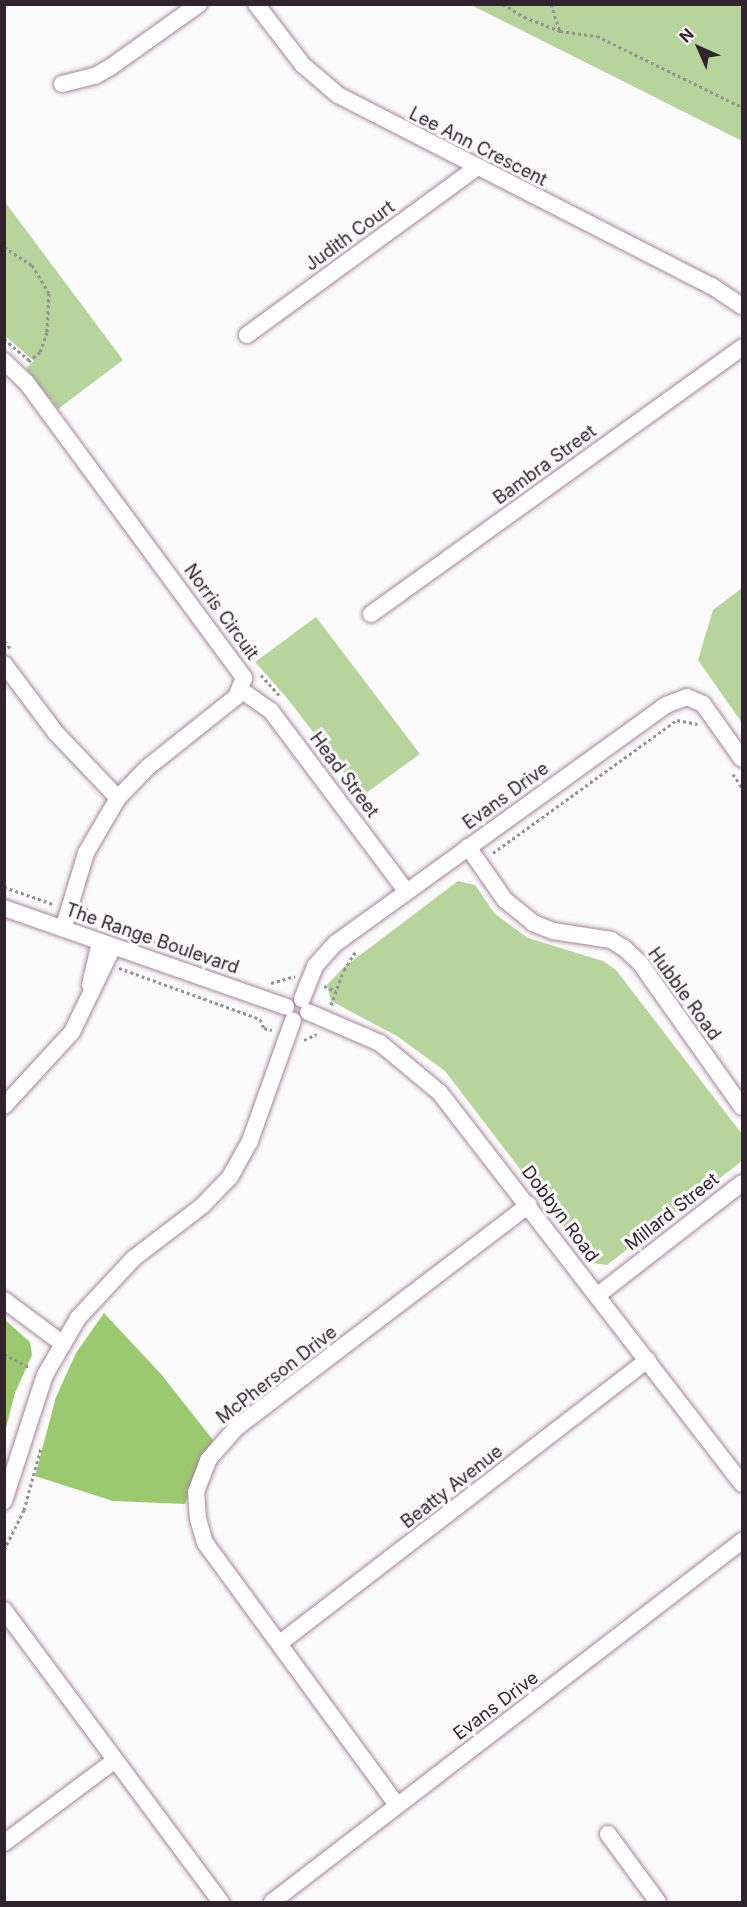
<!DOCTYPE html>
<html>
<head>
<meta charset="utf-8">
<style>
  body { margin:0 }
  #map { position:relative; width:747px; height:1907px; overflow:hidden; background:#fbfbfb; font-family:Inter,sans-serif }
  div>[style] { position:absolute }
  .green>* { inset:0; background:#b7d49d }
  .forest>* { inset:0; background:#9cc970 }
  .path>* { height:3px; margin-top:-1.5px; transform-origin:0; background:repeating-linear-gradient(90deg,#979095 0 3px,transparent 0 6px) }
  .roads { filter:drop-shadow(0 0 2px #a6859a) drop-shadow(0 0 2px #a6859a) }
  .street>* { height:16px; margin:-8px; padding:0 8px; transform-origin:8px; border-radius:8px; background:#fff }
  span { translate:-50% -50%; white-space:nowrap; text-align:center; line-height:1.15; -webkit-text-stroke:6px #fbfbfb; paint-order:stroke }
  .street-label { font-size:18px; color:#30232c }
  .frame { position:absolute; inset:0; border:6px solid #30232c; pointer-events:none }
  .north { position:absolute; left:669px; top:18px; width:60px; height:60px; -webkit-text-stroke:4px #fbfbfb; paint-order:stroke; rotate:315deg; font-size:16px; font-weight:700; line-height:24px; text-align:center; color:#30232c }
  .north::after { content:''; display:block; margin:auto; width:21px; height:27px; background:#30232c; clip-path:polygon(50% 0,100% 100%,50% 72%,0 100%) }
</style>
</head>
<body>
<div id="map">
  <div class="green">
    <i style="clip-path:polygon(471px 5px,742px 5px,742px 141px)"></i>
    <i style="clip-path:polygon(5px 202px,123px 360px,58px 409px,26px 368px,34px 361px,5px 336px)"></i>
    <i style="clip-path:polygon(742px 588px,742px 723px,698px 660px,713px 610px)"></i>
    <i style="clip-path:polygon(316px 617px,420px 754px,362px 796px,287px 698px,255px 662px)"></i>
    <i style="clip-path:polygon(458px 881px,475px 885px,495px 914px,528px 938px,603px 961px,616px 970px,742px 1134px,742px 1161px,607px 1265px,592px 1263px,445px 1071px,397px 1036px,331px 1001px,327px 985px,343px 968px)"></i>
  </div>
  <div class="forest">
    <i style="clip-path:polygon(104px 1313px,161px 1374px,213px 1440px,185px 1504px,113px 1501px,35px 1476px,56px 1397px,76px 1353px)"></i>
    <i style="clip-path:polygon(5px 1320px,30px 1342px,32px 1355px,15px 1393px,5px 1432px)"></i>
  </div>
  <div class="path">
    <i style="left:503px;top:4px;width:25px;rotate:32deg"></i>
    <i style="left:524px;top:17px;width:39px;rotate:21deg"></i>
    <i style="left:560px;top:31px;width:37px;rotate:8deg"></i>
    <i style="left:597px;top:36px;width:161px;rotate:26.1deg"></i>
    <i style="left:551px;top:4px;width:28px;rotate:72deg"></i>
    <i style="left:4px;top:247px;width:33px;rotate:33deg"></i>
    <i style="left:32px;top:265px;width:33px;rotate:59deg"></i>
    <i style="left:49px;top:293px;width:39px;rotate:93deg"></i>
    <i style="left:47px;top:332px;width:21px;rotate:109deg"></i>
    <i style="left:40px;top:352px;width:17px;rotate:140deg"></i>
    <i style="left:4px;top:339px;width:34px;rotate:40deg"></i>
    <i style="left:4px;top:641px;width:11px;rotate:49deg"></i>
    <i style="left:261px;top:675px;width:28px;rotate:48deg"></i>
    <i style="left:733px;top:774px;width:17px;rotate:57deg"></i>
    <i style="left:493px;top:853px;width:227px;rotate:-35.9deg"></i>
    <i style="left:677px;top:720px;width:21px;rotate:11deg"></i>
    <i style="left:4px;top:887px;width:52px;rotate:19.1deg"></i>
    <i style="left:86px;top:908px;width:11px;rotate:68deg"></i>
    <i style="left:90px;top:918px;width:89px;rotate:19.7deg"></i>
    <i style="left:119px;top:968px;width:150px;rotate:19.9deg"></i>
    <i style="left:260px;top:1019px;width:10px;rotate:66deg"></i>
    <i style="left:264px;top:1028px;width:8px;rotate:14deg"></i>
    <i style="left:271px;top:983px;width:25px;rotate:-16deg"></i>
    <i style="left:324px;top:986px;width:13px;rotate:23deg"></i>
    <i style="left:331px;top:1005px;width:37px;rotate:-70deg"></i>
    <i style="left:344px;top:970px;width:22px;rotate:-58deg"></i>
    <i style="left:304px;top:1040px;width:14px;rotate:-25deg"></i>
    <i style="left:4px;top:1354px;width:30px;rotate:28deg"></i>
    <i style="left:4px;top:1550px;width:45px;rotate:-63.4deg"></i>
    <i style="left:24px;top:1510px;width:64px;rotate:-74.7deg"></i>
  </div>
  <div class="roads">
    <div class="street">
      <i style="left:256px;top:4px;width:77px;rotate:52.4deg"></i>
      <i style="left:303px;top:65px;width:46px;rotate:40.6deg"></i>
      <i style="left:338px;top:95px;width:420px;rotate:27.1deg"></i>
      <i style="left:712px;top:286px;width:36px;rotate:34deg"></i>
      <i style="left:62px;top:84px;width:34px;rotate:-14deg"></i>
      <i style="left:95px;top:76px;width:20px;rotate:-30deg"></i>
      <i style="left:112px;top:66px;width:107px;rotate:-35.5deg"></i>
      <i style="left:247px;top:335px;width:283px;rotate:-36.1deg"></i>
      <i style="left:4px;top:361px;width:30px;rotate:44deg"></i>
      <i style="left:26px;top:382px;width:368px;rotate:53.6deg"></i>
      <i style="left:244px;top:678px;width:21px;rotate:113deg"></i>
      <i style="left:236px;top:697px;width:112px;rotate:141.5deg"></i>
      <i style="left:148px;top:767px;width:43px;rotate:134.1deg"></i>
      <i style="left:118px;top:798px;width:64px;rotate:120.2deg"></i>
      <i style="left:86px;top:853px;width:79px;rotate:106.8deg"></i>
      <i style="left:371px;top:614px;width:457px;rotate:-35.7deg"></i>
      <i style="left:4px;top:664px;width:86px;rotate:53deg"></i>
      <i style="left:56px;top:733px;width:90px;rotate:46.4deg"></i>
      <i style="left:241px;top:690px;width:37px;rotate:35deg"></i>
      <i style="left:271px;top:711px;width:225px;rotate:53.1deg"></i>
      <i style="left:468px;top:847px;width:65px;rotate:55.1deg"></i>
      <i style="left:505px;top:900px;width:36px;rotate:39deg"></i>
      <i style="left:533px;top:923px;width:22px;rotate:22deg"></i>
      <i style="left:553px;top:931px;width:59px;rotate:8.8deg"></i>
      <i style="left:611px;top:940px;width:15px;rotate:32deg"></i>
      <i style="left:624px;top:948px;width:22px;rotate:43deg"></i>
      <i style="left:640px;top:963px;width:176px;rotate:54.7deg"></i>
      <i style="left:4px;top:908px;width:299px;rotate:19.3deg"></i>
      <i style="left:90px;top:985px;width:44px;rotate:-76.9deg"></i>
      <i style="left:302px;top:999px;width:35px;rotate:-68deg"></i>
      <i style="left:315px;top:966px;width:31px;rotate:-48deg"></i>
      <i style="left:336px;top:943px;width:407px;rotate:-35.8deg"></i>
      <i style="left:666px;top:705px;width:22px;rotate:-21deg"></i>
      <i style="left:687px;top:697px;width:17px;rotate:24deg"></i>
      <i style="left:703px;top:704px;width:67px;rotate:54.7deg"></i>
      <i style="left:308px;top:1012px;width:78px;rotate:23.3deg"></i>
      <i style="left:380px;top:1043px;width:78px;rotate:39.8deg"></i>
      <i style="left:440px;top:1093px;width:494px;rotate:52.3deg"></i>
      <i style="left:4px;top:1106px;width:100px;rotate:-47.4deg"></i>
      <i style="left:72px;top:1032px;width:94px;rotate:-64.2deg"></i>
      <i style="left:598px;top:1295px;width:182px;rotate:-37.9deg"></i>
      <i style="left:4px;top:1300px;width:74px;rotate:36.7deg"></i>
      <i style="left:4px;top:1501px;width:133px;rotate:-72deg"></i>
      <i style="left:45px;top:1375px;width:66px;rotate:-59.9deg"></i>
      <i style="left:78px;top:1318px;width:82px;rotate:-47deg"></i>
      <i style="left:134px;top:1258px;width:86px;rotate:-37.4deg"></i>
      <i style="left:202px;top:1206px;width:40px;rotate:-46deg"></i>
      <i style="left:230px;top:1177px;width:41px;rotate:-60.9deg"></i>
      <i style="left:250px;top:1141px;width:128px;rotate:-70.4deg"></i>
      <i style="left:4px;top:1610px;width:364px;rotate:53.4deg"></i>
      <i style="left:280px;top:1643px;width:464px;rotate:-37.6deg"></i>
      <i style="left:397px;top:1805px;width:325px;rotate:-126.2deg"></i>
      <i style="left:205px;top:1543px;width:25px;rotate:-106deg"></i>
      <i style="left:198px;top:1519px;width:27px;rotate:-94deg"></i>
      <i style="left:196px;top:1492px;width:34px;rotate:-69deg"></i>
      <i style="left:208px;top:1460px;width:43px;rotate:-48.8deg"></i>
      <i style="left:236px;top:1428px;width:368px;rotate:-37.3deg"></i>
      <i style="left:608px;top:1834px;width:84px;rotate:53.7deg"></i>
      <i style="left:4px;top:1843px;width:137px;rotate:-36.7deg"></i>
      <i style="left:272px;top:1902px;width:593px;rotate:-37.53deg"></i>
    </div>
  </div>
  <div class="street-label">
    <span style="left:478px;top:147px;rotate:27deg">Lee Ann Crescent</span>
    <span style="left:350px;top:236px;rotate:-36deg">Judith Court</span>
    <span style="left:545px;top:465px;rotate:-36deg">Bambra Street</span>
    <span style="left:221px;top:612px;rotate:54deg">Norris Circuit</span>
    <span style="left:344px;top:775px;rotate:53deg">Head Street</span>
    <span style="left:506px;top:796px;rotate:-36deg">Evans Drive</span>
    <span style="left:152px;top:939px;rotate:19deg">The Range Boulevard</span>
    <span style="left:684px;top:994px;rotate:54deg">Hubble Road</span>
    <span style="left:672px;top:1212px;rotate:-38deg">Millard Street</span>
    <span style="left:560px;top:1214px;rotate:53deg">Dobbyn Road</span>
    <span style="left:277px;top:1375px;rotate:-38deg">McPherson Drive</span>
    <span style="left:452px;top:1487px;rotate:-38deg">Beatty Avenue</span>
    <span style="left:496px;top:1706px;rotate:-37deg">Evans Drive</span>
  </div>
  <div class="frame"></div>
  <div class="north">N</div>
</div>
</body>
</html>
